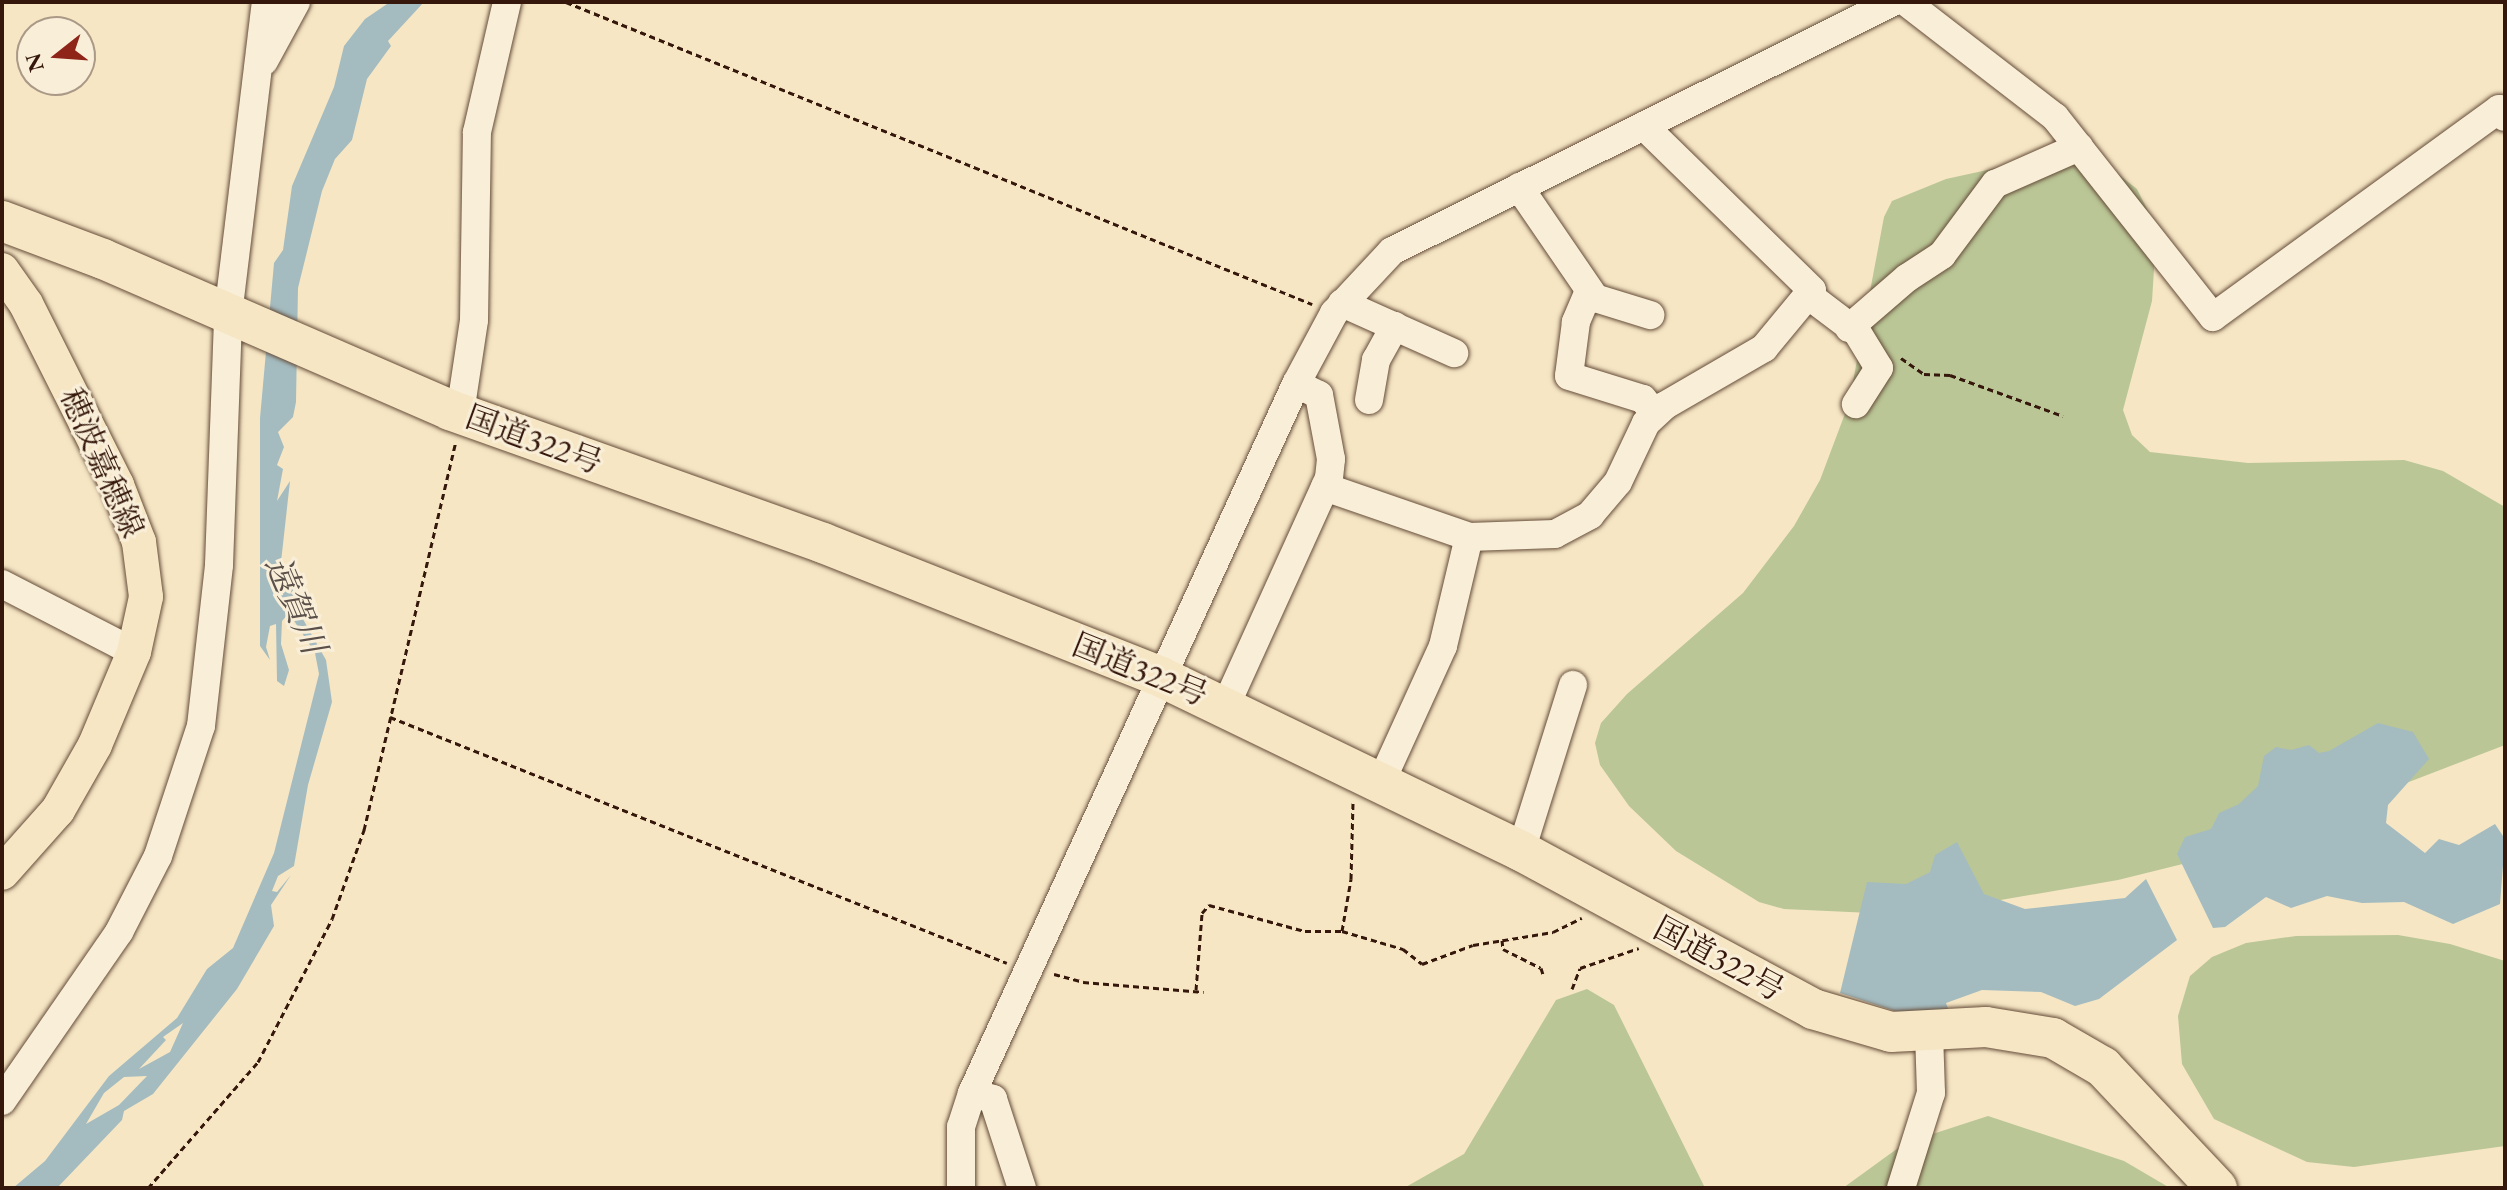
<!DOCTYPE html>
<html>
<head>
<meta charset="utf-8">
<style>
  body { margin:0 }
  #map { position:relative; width:2507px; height:1190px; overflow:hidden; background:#f6e6c4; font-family:"EB Garamond","Noto Serif JP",serif }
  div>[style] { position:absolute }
  .green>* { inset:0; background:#bac696 }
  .water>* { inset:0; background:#a4bcc0 }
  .path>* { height:3px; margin-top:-1.5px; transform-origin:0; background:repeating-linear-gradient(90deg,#35180b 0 6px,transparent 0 10px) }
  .roads { filter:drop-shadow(0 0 2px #654c39) drop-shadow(0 0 2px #654c39) }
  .minor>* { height:28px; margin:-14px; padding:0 14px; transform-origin:14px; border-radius:14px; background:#f9efd9 }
  .major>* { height:34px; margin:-17px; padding:0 17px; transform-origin:17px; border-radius:17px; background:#f6e6c4 }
  .highway>* { height:40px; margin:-20px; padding:0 20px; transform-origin:20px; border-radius:20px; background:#f6e6c4 }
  span { translate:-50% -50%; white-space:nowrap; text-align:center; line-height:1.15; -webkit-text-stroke:6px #f9efd9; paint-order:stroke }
  .street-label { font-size:32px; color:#35180b }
  .water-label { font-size:34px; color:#5c514a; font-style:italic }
  .frame { position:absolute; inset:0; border:4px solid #35180b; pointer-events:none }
  .north { position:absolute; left:16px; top:16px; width:80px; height:80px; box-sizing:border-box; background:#f9efd9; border:2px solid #ab9987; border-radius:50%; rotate:253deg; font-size:22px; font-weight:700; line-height:32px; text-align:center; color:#35180b }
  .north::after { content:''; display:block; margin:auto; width:28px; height:36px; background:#8f2418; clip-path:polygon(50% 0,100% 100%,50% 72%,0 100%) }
</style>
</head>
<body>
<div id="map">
  <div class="green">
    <i style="clip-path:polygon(2047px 157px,2113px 170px,2137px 189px,2148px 211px,2156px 238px,2152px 301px,2123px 410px,2132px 435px,2150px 452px,2248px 463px,2404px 460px,2443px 471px,2505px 507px,2505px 745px,2219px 855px,2118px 880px,1989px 902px,1871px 913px,1784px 909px,1759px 902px,1676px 851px,1629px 806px,1600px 765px,1595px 743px,1601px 723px,1627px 694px,1743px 593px,1794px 526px,1820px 480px,1849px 403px,1884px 217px,1892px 201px,1946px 179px)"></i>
    <i style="clip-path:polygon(2398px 935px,2450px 944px,2505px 961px,2505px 1146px,2354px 1167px,2307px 1162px,2214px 1119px,2182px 1064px,2178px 1016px,2190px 976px,2212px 957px,2246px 943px,2296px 936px)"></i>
    <i style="clip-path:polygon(1587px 989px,1614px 1005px,1705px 1188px,1404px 1188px,1464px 1154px,1556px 1000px)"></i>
    <i style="clip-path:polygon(1988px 1116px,2124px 1161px,2170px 1188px,1843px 1188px,1905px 1143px)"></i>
  </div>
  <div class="water">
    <i style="clip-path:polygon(evenodd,390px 2px,424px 2px,388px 41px,391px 46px,367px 79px,352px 140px,335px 159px,322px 191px,298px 288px,296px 402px,293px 417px,278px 432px,284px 447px,277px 465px,283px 469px,277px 501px,290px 481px,281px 562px,286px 571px,295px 569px,299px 612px,326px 660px,332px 702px,308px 785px,294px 866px,278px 876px,272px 891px,277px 892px,291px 875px,271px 905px,274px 926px,237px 989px,153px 1094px,124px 1111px,122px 1120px,57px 1188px,13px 1188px,45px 1161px,109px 1076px,177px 1018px,207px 969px,233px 948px,274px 853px,319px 674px,315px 653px,289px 613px,282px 621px,281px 644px,289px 670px,284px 686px,277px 681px,276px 624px,270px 626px,266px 647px,270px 660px,260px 646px,260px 418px,274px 263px,283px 250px,292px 186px,334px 87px,344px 46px,365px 19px,390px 2px,183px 1023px,170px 1052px,139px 1069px,166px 1040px,163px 1037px,183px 1023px,390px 2px,147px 1076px,119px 1105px,86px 1124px,104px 1093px,124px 1077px,147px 1076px)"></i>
    <i style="clip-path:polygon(2378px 723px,2413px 732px,2429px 759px,2388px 805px,2386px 823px,2425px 853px,2439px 839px,2459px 845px,2495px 824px,2505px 839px,2500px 904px,2453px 924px,2404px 902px,2362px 903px,2327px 896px,2291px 908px,2266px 897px,2225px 927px,2213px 928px,2177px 854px,2185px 837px,2211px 829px,2219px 813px,2239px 804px,2258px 786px,2264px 756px,2276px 747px,2291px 750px,2309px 745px,2319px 753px,2329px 751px)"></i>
    <i style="clip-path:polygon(1957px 842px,1984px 894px,2025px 909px,2125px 898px,2146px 879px,2177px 940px,2099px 999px,2075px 1006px,2041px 992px,1982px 990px,1946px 1003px,1949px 1011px,1898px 1012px,1840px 993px,1867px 882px,1906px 884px,1930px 872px,1935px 855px)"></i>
  </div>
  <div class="path">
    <i style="left:566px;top:2px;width:805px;rotate:22.04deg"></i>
    <i style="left:1901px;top:358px;width:28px;rotate:35deg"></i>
    <i style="left:1924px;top:374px;width:26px;rotate:2deg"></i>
    <i style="left:1950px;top:375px;width:120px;rotate:19.9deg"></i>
    <i style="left:390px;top:717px;width:664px;rotate:21.74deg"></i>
    <i style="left:1342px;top:931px;width:64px;rotate:16.4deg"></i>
    <i style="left:1403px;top:949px;width:24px;rotate:38deg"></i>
    <i style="left:1422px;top:964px;width:54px;rotate:-20.4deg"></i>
    <i style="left:1473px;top:945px;width:81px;rotate:-9.2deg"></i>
    <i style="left:1553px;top:932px;width:32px;rotate:-26deg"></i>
    <i style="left:1502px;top:940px;width:9px;rotate:84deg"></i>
    <i style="left:1503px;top:949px;width:42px;rotate:26.6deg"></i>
    <i style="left:1541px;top:968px;width:6px;rotate:72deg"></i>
    <i style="left:1054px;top:974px;width:30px;rotate:15deg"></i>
    <i style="left:1083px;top:982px;width:121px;rotate:4.7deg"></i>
    <i style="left:1572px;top:989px;width:22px;rotate:-69deg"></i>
    <i style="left:1580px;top:968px;width:62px;rotate:-18.7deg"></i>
    <i style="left:1196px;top:990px;width:77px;rotate:-85.5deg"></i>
    <i style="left:1202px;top:913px;width:11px;rotate:-49deg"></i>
    <i style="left:1209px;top:905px;width:99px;rotate:15.2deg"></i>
    <i style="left:1305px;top:931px;width:37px"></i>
    <i style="left:1342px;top:931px;width:53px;rotate:-80.2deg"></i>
    <i style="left:1351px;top:879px;width:76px;rotate:-88.5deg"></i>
    <i style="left:148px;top:1188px;width:167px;rotate:-48.9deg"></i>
    <i style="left:258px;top:1062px;width:161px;rotate:-62.6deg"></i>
    <i style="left:332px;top:919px;width:95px;rotate:-70.2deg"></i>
    <i style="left:364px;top:830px;width:397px;rotate:-76.7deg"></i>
  </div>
  <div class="roads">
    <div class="minor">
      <i style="left:1906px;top:2px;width:188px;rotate:37.7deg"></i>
      <i style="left:2055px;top:117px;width:255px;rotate:51.7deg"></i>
      <i style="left:2213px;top:317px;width:354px;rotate:-36deg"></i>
      <i style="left:2499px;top:109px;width:10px;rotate:53deg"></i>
      <i style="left:264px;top:61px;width:67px;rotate:-61.5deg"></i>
      <i style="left:1519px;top:187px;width:135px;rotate:55.6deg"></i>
      <i style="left:1595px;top:298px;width:58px;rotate:17.2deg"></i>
      <i style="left:1589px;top:291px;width:34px;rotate:113deg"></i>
      <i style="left:1576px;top:322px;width:54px;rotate:97.4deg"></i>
      <i style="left:1569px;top:376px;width:77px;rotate:17.3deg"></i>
      <i style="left:1643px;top:399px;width:19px;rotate:51deg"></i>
      <i style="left:1808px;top:295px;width:61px;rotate:37.1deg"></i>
      <i style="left:1857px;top:332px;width:42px;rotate:58.6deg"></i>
      <i style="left:1879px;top:368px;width:43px;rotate:122.6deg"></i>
      <i style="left:1342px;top:303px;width:123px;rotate:24.1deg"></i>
      <i style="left:1849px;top:328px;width:77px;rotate:-40.8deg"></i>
      <i style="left:1907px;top:278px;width:42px;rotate:-33.3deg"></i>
      <i style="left:1942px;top:255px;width:89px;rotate:-53.3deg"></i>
      <i style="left:1995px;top:184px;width:92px;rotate:-23.8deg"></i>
      <i style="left:1369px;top:400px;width:41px;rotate:-80.1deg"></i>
      <i style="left:1376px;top:360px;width:39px;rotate:-61deg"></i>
      <i style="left:460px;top:413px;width:94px;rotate:-81.4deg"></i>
      <i style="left:474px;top:320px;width:188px;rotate:-89.1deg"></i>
      <i style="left:477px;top:132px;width:133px;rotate:-77deg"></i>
      <i style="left:1325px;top:487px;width:152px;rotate:19.1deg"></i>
      <i style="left:2px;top:584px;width:148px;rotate:27.3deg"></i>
      <i style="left:1226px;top:705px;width:249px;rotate:-65.6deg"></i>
      <i style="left:1329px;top:478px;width:19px;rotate:-84deg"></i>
      <i style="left:1331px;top:459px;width:65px;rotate:-100.6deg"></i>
      <i style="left:1319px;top:395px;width:25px;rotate:-154deg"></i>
      <i style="left:1382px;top:780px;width:147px;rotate:-65.5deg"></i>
      <i style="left:1443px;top:646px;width:112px;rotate:-76.6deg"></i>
      <i style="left:1469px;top:537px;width:86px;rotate:-2deg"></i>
      <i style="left:1555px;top:534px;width:40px;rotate:-28deg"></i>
      <i style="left:1590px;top:515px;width:43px;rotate:-49.7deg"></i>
      <i style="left:1618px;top:482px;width:65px;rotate:-64.6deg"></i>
      <i style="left:1646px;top:423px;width:25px;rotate:-43deg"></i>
      <i style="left:1664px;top:406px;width:116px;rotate:-30.1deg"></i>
      <i style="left:1764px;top:348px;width:75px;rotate:-50.4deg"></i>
      <i style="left:1812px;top:290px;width:235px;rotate:-135.7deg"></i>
      <i style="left:1521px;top:851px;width:174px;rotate:-72.6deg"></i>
      <i style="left:972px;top:1093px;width:22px;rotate:16deg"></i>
      <i style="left:993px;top:1099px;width:94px;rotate:72deg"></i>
      <i style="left:2px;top:1101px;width:206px;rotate:-55.3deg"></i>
      <i style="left:119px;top:932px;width:85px;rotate:-62.8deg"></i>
      <i style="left:158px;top:856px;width:137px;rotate:-71.7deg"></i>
      <i style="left:201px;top:726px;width:162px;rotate:-83.6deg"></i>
      <i style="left:219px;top:565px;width:250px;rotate:-87.9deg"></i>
      <i style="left:228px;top:315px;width:315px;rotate:-83.1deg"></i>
      <i style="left:961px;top:1188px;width:61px;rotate:-90deg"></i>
      <i style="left:961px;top:1127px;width:36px;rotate:-72deg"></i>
      <i style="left:972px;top:1093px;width:780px;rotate:-65.44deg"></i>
      <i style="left:1296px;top:384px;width:81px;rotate:-61.8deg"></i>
      <i style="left:1334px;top:313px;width:85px;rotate:-46.9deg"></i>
      <i style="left:1392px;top:251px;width:559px;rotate:-26.43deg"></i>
      <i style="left:1901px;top:1188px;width:100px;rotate:-72.5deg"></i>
      <i style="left:1931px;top:1093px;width:61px;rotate:-91.9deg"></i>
    </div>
    <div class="major">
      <i style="left:2px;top:270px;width:42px;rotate:54.8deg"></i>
      <i style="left:26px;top:304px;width:203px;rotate:63.3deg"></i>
      <i style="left:117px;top:485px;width:61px;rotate:68.9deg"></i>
      <i style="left:139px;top:542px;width:55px;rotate:82.7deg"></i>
      <i style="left:146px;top:597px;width:56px;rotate:102.3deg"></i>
      <i style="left:134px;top:652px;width:101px;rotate:112.8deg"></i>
      <i style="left:95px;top:745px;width:75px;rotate:119.6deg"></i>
      <i style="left:58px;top:810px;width:84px;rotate:131.6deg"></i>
    </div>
    <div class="highway">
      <i style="left:2px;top:221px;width:108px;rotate:20.6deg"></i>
      <i style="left:103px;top:259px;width:378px;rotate:23.5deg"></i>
      <i style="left:450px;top:410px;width:396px;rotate:19.6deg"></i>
      <i style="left:823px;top:543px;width:364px;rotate:21.6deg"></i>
      <i style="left:1161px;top:677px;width:400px;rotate:25.8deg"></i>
      <i style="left:1521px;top:851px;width:332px;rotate:28.4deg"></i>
      <i style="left:1813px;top:1009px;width:81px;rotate:16.4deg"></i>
      <i style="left:1891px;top:1032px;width:95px;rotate:-3deg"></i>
      <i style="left:1986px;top:1027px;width:68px;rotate:9.3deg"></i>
      <i style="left:2053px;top:1038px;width:58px;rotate:30.1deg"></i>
      <i style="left:2103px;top:1067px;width:166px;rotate:46.7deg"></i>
    </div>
  </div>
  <div class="street-label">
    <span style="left:534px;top:440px;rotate:20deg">国道322号</span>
    <span style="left:102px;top:463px;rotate:66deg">穂波嘉穂線</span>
    <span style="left:1140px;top:670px;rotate:22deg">国道322号</span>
    <span style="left:1719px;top:959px;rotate:28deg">国道322号</span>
  </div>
  <div class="water-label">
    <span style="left:296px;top:605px;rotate:67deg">遠賀川</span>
  </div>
  <div class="frame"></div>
  <div class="north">N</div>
</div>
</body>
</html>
